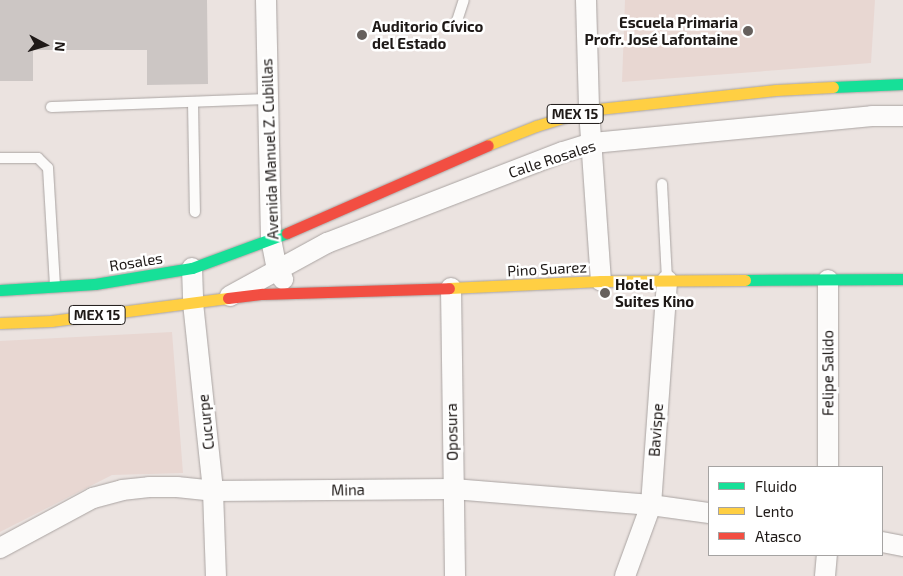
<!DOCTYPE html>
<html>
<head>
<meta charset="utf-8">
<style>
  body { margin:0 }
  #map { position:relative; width:903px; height:576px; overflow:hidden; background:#ebe3e0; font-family:"Exo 2",sans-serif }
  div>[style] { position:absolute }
  .built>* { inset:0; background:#e8d7d2 }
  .building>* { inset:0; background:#ccc6c4 }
  .roads { filter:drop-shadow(0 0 1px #aaa4a2) drop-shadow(0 0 1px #aaa4a2) }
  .lane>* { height:10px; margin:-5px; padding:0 5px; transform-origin:5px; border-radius:5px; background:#fcfbfa }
  .street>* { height:20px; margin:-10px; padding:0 10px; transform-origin:10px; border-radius:10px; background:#fcfbfa }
  .fast>* { height:11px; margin:-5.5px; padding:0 5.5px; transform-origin:5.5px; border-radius:5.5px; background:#16e098 }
  .slow>* { height:11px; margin:-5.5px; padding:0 5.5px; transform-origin:5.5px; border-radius:5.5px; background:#ffcf43 }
  .jam>* { height:11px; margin:-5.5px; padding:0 5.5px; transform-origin:5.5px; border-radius:5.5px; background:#f24e42 }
  .dots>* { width:14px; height:14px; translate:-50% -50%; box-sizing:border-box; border:2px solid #fff; border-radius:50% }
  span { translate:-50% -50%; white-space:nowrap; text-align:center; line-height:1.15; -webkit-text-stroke:5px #fff; paint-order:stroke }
  .shield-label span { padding:1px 4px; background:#fff; border:1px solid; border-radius:4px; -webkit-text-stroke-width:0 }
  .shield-label { font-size:14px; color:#1e1917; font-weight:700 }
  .poi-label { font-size:15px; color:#1e1917; font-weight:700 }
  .right { translate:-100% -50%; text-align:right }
  .left { translate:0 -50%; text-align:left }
  .street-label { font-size:15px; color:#1e1917 }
  .legend { position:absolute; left:708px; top:466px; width:175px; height:90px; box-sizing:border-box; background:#fff; border:1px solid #a5a3a2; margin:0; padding:6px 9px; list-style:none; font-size:15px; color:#1e1917 }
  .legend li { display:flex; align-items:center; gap:10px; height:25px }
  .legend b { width:25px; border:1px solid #a5a3a2 }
  .north { position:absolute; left:20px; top:20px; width:50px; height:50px; -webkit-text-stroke:4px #fff; paint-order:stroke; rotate:96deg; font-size:14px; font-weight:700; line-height:20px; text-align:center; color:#1e1917 }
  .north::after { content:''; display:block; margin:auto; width:18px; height:22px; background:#1e1917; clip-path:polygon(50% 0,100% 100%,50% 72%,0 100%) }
</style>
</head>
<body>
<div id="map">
  <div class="built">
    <i style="clip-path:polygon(625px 0,875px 0,871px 63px,622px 82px)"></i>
    <i style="clip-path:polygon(172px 332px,183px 473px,112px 475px,0 532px,0 341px)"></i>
  </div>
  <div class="building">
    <i style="clip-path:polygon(0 0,207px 0,208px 84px,147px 85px,147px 50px,33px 50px,33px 81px,0 81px)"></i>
  </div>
  <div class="roads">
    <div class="lane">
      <i style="left:455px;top:27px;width:28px;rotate:-72deg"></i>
      <i style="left:193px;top:102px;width:110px;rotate:89deg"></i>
      <i style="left:51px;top:107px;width:217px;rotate:-2.1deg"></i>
      <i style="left:0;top:158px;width:38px"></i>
      <i style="left:38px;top:158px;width:14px;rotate:45deg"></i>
      <i style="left:48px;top:168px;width:119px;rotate:86.6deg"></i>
      <i style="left:662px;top:184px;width:97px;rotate:87deg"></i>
    </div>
    <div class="street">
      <i style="left:266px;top:0;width:239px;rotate:88.8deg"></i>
      <i style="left:271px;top:239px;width:31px;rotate:79deg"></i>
      <i style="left:277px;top:269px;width:12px;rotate:59deg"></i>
      <i style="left:586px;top:0;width:110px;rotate:88.4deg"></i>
      <i style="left:589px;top:110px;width:171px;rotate:86deg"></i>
      <i style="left:192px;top:268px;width:35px;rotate:88deg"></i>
      <i style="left:193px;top:303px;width:189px;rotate:83.9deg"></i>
      <i style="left:213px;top:491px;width:85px;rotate:88deg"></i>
      <i style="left:828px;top:280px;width:187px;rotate:90deg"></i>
      <i style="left:451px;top:288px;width:288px;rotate:89.2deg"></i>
      <i style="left:230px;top:296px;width:111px;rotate:-28.7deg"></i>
      <i style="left:327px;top:243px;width:253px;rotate:-21.1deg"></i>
      <i style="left:563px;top:152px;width:31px;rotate:-17deg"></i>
      <i style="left:593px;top:143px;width:280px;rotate:-5.5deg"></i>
      <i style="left:872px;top:116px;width:31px"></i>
      <i style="left:882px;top:542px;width:21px;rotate:11deg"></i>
      <i style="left:0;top:548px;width:106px;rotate:-28.3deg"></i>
      <i style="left:93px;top:498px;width:30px;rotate:-15deg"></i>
      <i style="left:122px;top:490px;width:27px;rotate:-6deg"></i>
      <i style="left:149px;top:487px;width:28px"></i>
      <i style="left:177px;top:487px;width:36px;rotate:6deg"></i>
      <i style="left:213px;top:491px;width:240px;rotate:-0.5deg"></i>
      <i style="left:453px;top:489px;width:199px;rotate:4.6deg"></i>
      <i style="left:651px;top:505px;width:59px;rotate:7.9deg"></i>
      <i style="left:625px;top:576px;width:76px;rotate:-69.9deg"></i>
      <i style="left:651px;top:505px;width:225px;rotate:-85.9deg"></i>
      <i style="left:825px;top:576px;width:21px;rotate:-85deg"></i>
    </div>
    <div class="fast">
      <i style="left:833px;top:87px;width:70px;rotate:-2.5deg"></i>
      <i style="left:745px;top:280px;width:158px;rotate:-0.4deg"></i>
      <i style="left:0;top:290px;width:95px;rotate:-3.6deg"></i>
      <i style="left:95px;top:284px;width:98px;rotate:-9.4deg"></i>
      <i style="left:192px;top:268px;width:101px;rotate:-20.2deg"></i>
    </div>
    <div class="slow">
      <i style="left:488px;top:145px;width:52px;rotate:-21.6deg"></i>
      <i style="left:536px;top:126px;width:55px;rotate:-16.8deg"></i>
      <i style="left:589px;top:110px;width:188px;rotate:-6.1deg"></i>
      <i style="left:776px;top:90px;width:57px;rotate:-3deg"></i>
      <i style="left:449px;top:288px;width:152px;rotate:-2.6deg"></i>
      <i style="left:601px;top:281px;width:144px;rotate:-0.4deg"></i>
      <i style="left:0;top:323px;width:51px;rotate:-2.2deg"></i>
      <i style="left:51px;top:321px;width:178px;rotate:-7.4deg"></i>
    </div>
    <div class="jam">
      <i style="left:287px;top:233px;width:219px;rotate:-23.6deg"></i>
      <i style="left:228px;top:298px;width:35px;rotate:-7deg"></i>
      <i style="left:263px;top:294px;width:186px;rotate:-1.8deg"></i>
    </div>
  </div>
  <div class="dots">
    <i style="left:748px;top:31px;background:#66605d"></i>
    <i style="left:362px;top:35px;background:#66605d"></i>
    <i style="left:605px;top:293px;background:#66605d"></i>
  </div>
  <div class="shield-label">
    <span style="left:575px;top:114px">MEX 15</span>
    <span style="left:97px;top:315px">MEX 15</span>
  </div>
  <div class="poi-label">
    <span class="right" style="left:738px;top:31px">Escuela Primaria<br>Profr. José Lafontaine</span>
    <span class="left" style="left:372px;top:35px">Auditorio Cívico<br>del Estado</span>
    <span class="left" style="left:615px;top:293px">Hotel<br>Suites Kino</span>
  </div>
  <div class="street-label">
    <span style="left:270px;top:149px;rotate:-92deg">Avenida Manuel Z. Cubillas</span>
    <span style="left:552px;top:159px;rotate:-18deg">Calle Rosales</span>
    <span style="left:136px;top:262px;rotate:-9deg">Rosales</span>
    <span style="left:547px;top:269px;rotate:-3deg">Pino Suarez</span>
    <span style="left:828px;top:373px;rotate:-90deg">Felipe Salido</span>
    <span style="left:206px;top:422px;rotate:-96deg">Cucurpe</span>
    <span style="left:656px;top:430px;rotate:-86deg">Bavispe</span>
    <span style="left:452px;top:432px;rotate:-91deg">Oposura</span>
    <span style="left:348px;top:490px;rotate:-1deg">Mina</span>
  </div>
  <ul class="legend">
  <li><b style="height:6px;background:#16e098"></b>Fluido</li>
  <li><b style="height:6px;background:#ffcf43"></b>Lento</li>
  <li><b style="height:6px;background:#f24e42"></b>Atasco</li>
  </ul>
  <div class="north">N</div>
</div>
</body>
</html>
